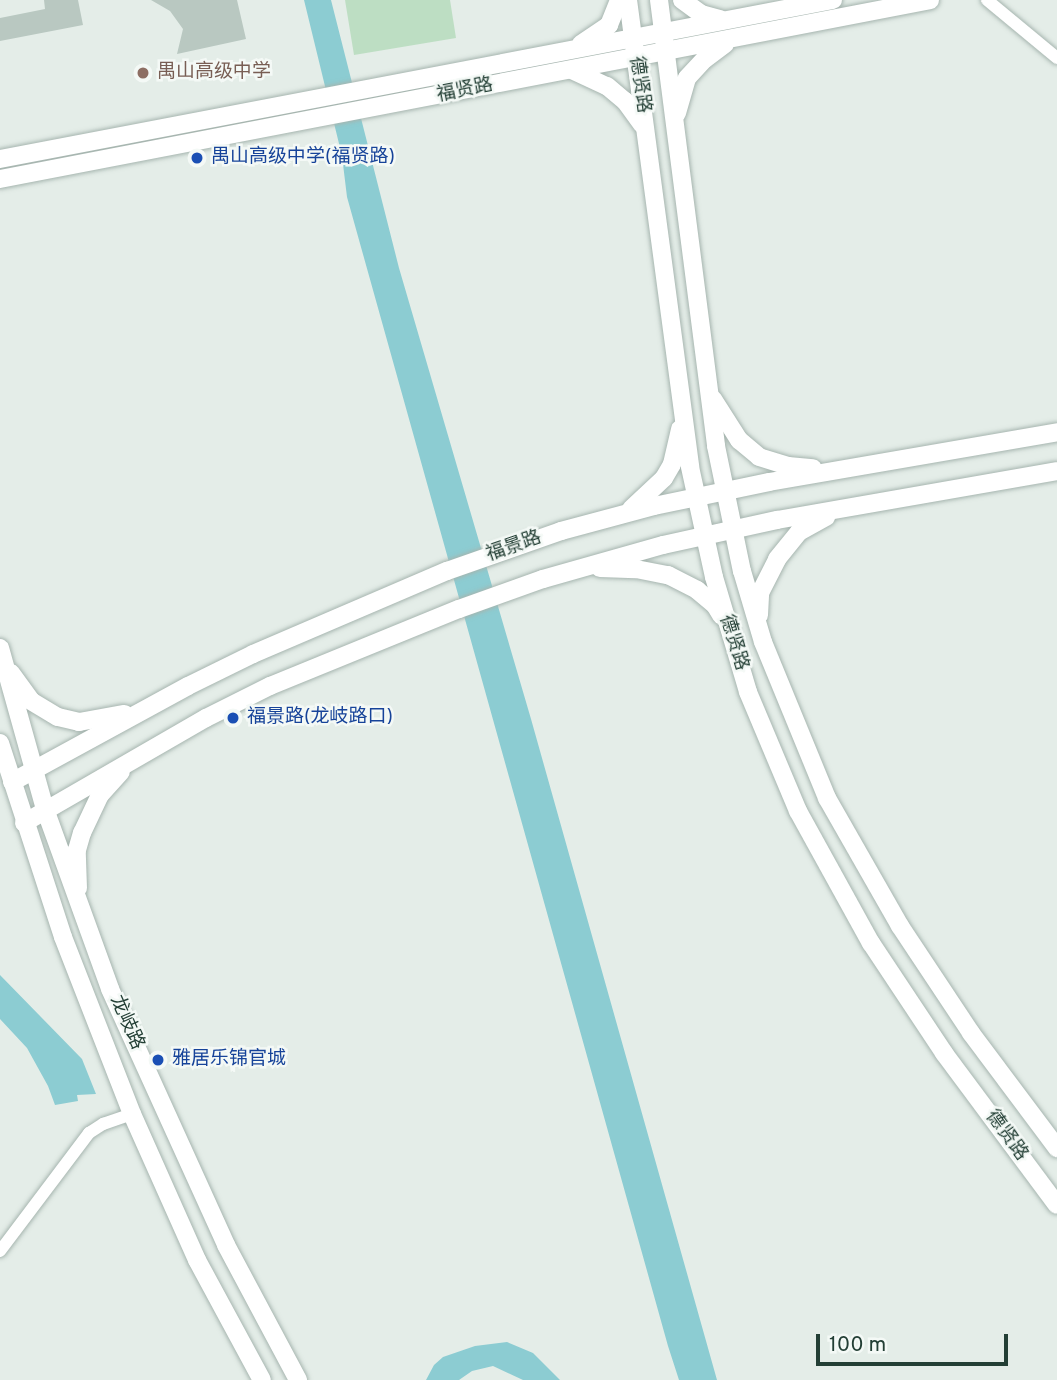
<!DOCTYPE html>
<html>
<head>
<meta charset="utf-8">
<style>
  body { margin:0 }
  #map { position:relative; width:1057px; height:1380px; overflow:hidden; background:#e4ede8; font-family:Overpass,"Noto Sans SC",sans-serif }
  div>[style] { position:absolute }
  .green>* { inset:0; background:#bddec3 }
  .water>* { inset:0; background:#8cccd2 }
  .building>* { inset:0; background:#b9c8c1 }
  .roads { filter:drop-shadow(0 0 2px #a6b5af) drop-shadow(0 0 2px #a6b5af) }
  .street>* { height:12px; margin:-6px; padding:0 6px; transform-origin:6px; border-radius:6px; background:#fff }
  .secondary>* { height:18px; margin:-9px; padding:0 9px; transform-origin:9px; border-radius:9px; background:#fff }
  .dots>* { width:19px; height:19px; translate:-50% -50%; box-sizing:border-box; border:4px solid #f4f9f6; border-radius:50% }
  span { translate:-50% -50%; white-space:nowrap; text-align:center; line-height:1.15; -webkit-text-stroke:5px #f4f9f6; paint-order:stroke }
  .education-label { font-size:19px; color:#785e54 }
  .left { translate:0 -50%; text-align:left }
  .street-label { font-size:19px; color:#233f35 }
  .transit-label { font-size:19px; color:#164399 }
  .scale { position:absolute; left:816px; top:1334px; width:192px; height:32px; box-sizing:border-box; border:4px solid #233f35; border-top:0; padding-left:9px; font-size:21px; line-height:24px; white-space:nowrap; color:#233f35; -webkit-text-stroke:5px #f4f9f6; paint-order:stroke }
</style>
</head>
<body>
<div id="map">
  <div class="green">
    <i style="clip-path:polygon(345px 0,450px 0,456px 38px,354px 55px)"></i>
  </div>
  <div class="water">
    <i style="clip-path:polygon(304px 0,331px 0,399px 268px,531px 719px,717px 1380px,679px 1380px,668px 1346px,347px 197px,342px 156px)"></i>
    <i style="clip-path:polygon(0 975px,82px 1059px,96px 1094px,77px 1095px,78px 1101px,55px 1105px,48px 1086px,27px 1048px,0 1019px)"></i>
    <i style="clip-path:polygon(507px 1342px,533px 1353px,560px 1380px,523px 1380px,493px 1366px,472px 1371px,459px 1380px,426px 1380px,434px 1365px,443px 1357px,475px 1346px)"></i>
  </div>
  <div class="building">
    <i style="clip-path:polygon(44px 0,78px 0,83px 25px,0 41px,0 18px,45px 9px)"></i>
    <i style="clip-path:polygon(151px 0,237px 0,246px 39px,177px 54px,183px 29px,170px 11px)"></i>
  </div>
  <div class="roads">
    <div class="street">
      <i style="left:987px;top:0;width:91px;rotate:39.6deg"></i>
      <i style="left:0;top:1251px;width:148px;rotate:-53deg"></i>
      <i style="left:89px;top:1133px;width:17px;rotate:-33deg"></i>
      <i style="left:103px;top:1124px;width:31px;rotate:-19deg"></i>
    </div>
    <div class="secondary">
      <i style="left:628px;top:0;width:471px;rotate:82.4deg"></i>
      <i style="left:690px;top:467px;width:113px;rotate:77.7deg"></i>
      <i style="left:714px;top:577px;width:120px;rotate:73.5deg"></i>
      <i style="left:748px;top:692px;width:129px;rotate:67.2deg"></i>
      <i style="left:798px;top:811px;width:151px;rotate:61.1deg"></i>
      <i style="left:871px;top:943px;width:132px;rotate:56.4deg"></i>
      <i style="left:944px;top:1053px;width:189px;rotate:53.4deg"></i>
      <i style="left:659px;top:0;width:450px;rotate:82.7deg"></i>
      <i style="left:716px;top:446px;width:128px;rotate:78.3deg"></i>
      <i style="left:742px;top:571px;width:74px;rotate:73.5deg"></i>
      <i style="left:763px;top:642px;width:169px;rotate:67.7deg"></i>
      <i style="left:827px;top:798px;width:147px;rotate:60.3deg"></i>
      <i style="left:900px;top:926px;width:128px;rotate:56.4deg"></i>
      <i style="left:971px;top:1033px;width:144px;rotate:53.2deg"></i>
      <i style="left:682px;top:0;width:24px;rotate:36deg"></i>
      <i style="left:701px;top:14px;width:20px;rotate:15deg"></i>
      <i style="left:581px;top:44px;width:34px;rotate:-34deg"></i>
      <i style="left:609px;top:25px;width:27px;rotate:-68deg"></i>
      <i style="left:572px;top:70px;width:38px;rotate:25deg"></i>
      <i style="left:607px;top:86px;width:23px;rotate:40deg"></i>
      <i style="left:625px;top:101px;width:29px;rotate:54deg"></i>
      <i style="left:677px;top:113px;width:36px;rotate:-74deg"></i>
      <i style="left:687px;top:78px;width:26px;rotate:-47deg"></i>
      <i style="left:705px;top:59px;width:25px;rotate:-37deg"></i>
      <i style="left:0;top:159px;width:848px;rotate:-10.81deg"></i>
      <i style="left:0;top:179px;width:947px;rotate:-10.89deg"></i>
      <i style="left:713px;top:399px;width:49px;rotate:57.6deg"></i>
      <i style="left:739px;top:440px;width:26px;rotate:40deg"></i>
      <i style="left:759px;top:457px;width:30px;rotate:17deg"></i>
      <i style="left:788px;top:466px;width:25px;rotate:5deg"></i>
      <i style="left:631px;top:509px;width:45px;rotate:-43.2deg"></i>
      <i style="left:664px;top:478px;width:16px;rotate:-60deg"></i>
      <i style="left:672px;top:464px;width:36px;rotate:-77deg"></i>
      <i style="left:600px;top:568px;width:36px;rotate:2deg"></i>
      <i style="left:636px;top:569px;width:33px;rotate:11deg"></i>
      <i style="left:668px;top:575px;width:33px;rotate:27deg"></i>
      <i style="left:697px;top:590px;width:23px;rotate:40deg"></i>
      <i style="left:715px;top:605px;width:12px;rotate:59deg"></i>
      <i style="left:759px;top:615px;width:22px;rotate:-87deg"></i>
      <i style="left:760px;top:593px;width:38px;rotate:-63deg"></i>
      <i style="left:777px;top:559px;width:35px;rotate:-51deg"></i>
      <i style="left:799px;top:532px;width:31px;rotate:-29deg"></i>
      <i style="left:0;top:648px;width:167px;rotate:74.4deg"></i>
      <i style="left:45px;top:809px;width:191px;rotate:70.1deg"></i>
      <i style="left:110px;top:989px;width:281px;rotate:65.6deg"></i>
      <i style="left:226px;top:1245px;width:153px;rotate:61.9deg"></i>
      <i style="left:11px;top:673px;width:34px;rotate:54deg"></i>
      <i style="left:31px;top:701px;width:31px;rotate:31deg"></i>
      <i style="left:58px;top:717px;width:22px;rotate:13deg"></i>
      <i style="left:79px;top:722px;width:46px;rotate:-10.1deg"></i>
      <i style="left:0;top:743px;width:204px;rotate:72deg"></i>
      <i style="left:63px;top:937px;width:190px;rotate:68.7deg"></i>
      <i style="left:132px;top:1114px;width:160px;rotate:66deg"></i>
      <i style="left:197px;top:1260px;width:136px;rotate:61.6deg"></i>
      <i style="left:12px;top:782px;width:200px;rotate:-28.6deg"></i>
      <i style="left:188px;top:686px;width:72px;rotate:-26.2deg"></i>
      <i style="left:253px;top:654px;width:211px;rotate:-23.2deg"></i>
      <i style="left:447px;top:571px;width:121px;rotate:-19.3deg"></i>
      <i style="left:561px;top:531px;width:96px;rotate:-15deg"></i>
      <i style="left:654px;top:506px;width:117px;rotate:-11.8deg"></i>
      <i style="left:769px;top:482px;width:292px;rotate:-9.8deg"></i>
      <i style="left:24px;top:823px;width:210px;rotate:-30deg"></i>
      <i style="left:206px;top:718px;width:72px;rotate:-26.6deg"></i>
      <i style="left:270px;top:686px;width:204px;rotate:-22.2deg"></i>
      <i style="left:459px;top:609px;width:89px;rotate:-19.7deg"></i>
      <i style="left:543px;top:579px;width:125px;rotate:-15.8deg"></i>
      <i style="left:663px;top:545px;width:117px;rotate:-12.4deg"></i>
      <i style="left:777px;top:520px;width:284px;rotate:-9.9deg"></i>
      <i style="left:78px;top:888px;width:38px;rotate:-92deg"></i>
      <i style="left:77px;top:850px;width:18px;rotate:-74deg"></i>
      <i style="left:82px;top:833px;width:42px;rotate:-64.7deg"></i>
      <i style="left:100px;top:795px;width:31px;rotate:-48deg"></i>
    </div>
  </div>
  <div class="dots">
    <i style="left:143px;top:73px;background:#8d6e63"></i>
    <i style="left:197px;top:158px;background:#1a4fb4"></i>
    <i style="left:233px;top:718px;background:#1a4fb4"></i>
    <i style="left:158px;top:1060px;background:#1a4fb4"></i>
  </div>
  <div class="education-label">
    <span class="left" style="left:157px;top:73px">禺山高级中学</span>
  </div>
  <div class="street-label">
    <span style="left:639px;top:85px;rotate:82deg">德贤路</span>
    <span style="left:465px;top:91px;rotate:-11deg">福贤路</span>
    <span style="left:514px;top:547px;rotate:-19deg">福景路</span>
    <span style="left:733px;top:643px;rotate:73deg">德贤路</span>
    <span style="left:126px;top:1023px;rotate:66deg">龙岐路</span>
    <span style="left:1006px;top:1136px;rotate:54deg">德贤路</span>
  </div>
  <div class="transit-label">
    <span class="left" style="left:211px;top:158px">禺山高级中学(福贤路)</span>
    <span class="left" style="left:247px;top:718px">福景路(龙岐路口)</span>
    <span class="left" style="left:172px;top:1060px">雅居乐锦官城</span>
  </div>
  <div class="scale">100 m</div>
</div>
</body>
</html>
